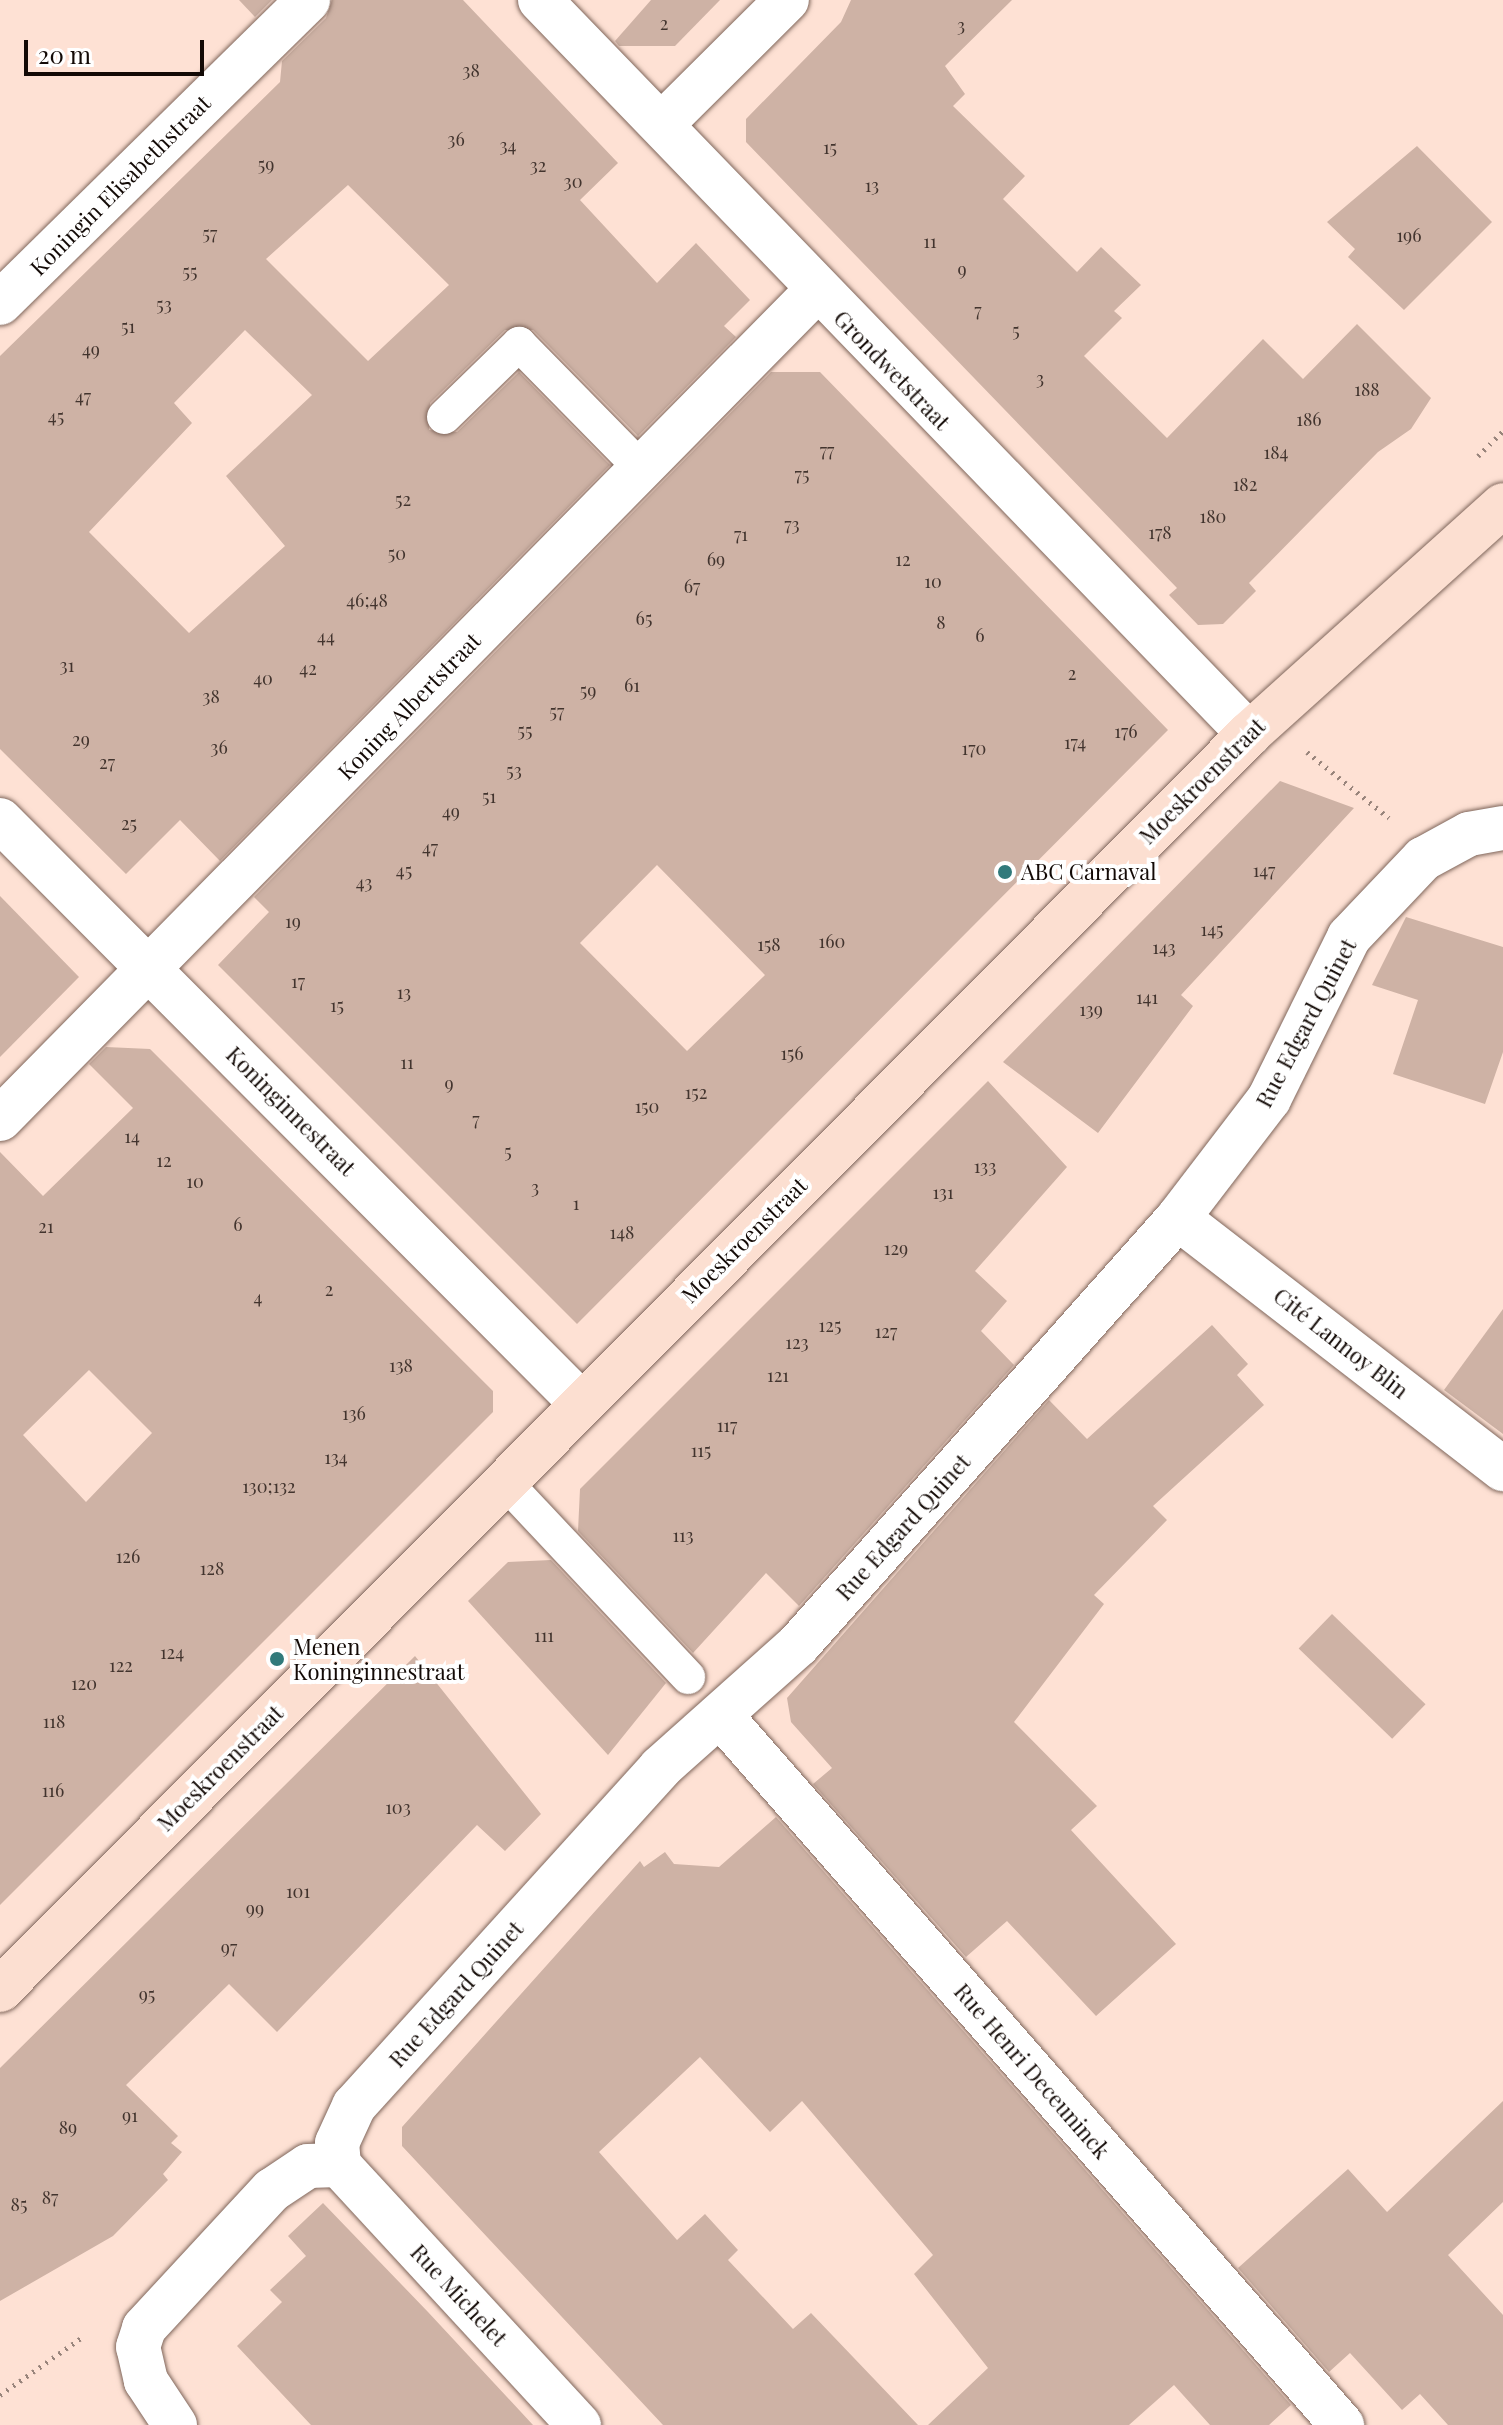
<!DOCTYPE html>
<html>
<head>
<meta charset="utf-8">
<style>
  body { margin:0 }
  #map { position:relative; width:1503px; height:2425px; overflow:hidden; background:#fee1d4; font-family:"Playfair Display",serif }
  div>[style] { position:absolute }
  .building>* { inset:0; background:#ceb2a5; transform-origin:0 0 }
  .path>* { height:5px; margin-top:-2.5px; transform-origin:0; background:repeating-linear-gradient(90deg,#98847b 0 2px,transparent 0 8px) }
  .roads { filter:drop-shadow(0 0 2px #7f665b) drop-shadow(0 0 2px #7f665b) }
  .lane>* { height:34px; margin:-17px; padding:0 17px; transform-origin:17px; border-radius:17px; background:#fff }
  .street>* { height:44px; margin:-22px; padding:0 22px; transform-origin:22px; border-radius:22px; background:#fff }
  .secondary>* { height:44px; margin:-22px; padding:0 22px; transform-origin:22px; border-radius:22px; background:#fcdfd1 }
  .dots>* { width:22px; height:22px; translate:-50% -50%; box-sizing:border-box; border:4px solid #fff; border-radius:50% }
  span { translate:-50% -50%; white-space:nowrap; text-align:center; line-height:1.15; -webkit-text-stroke:8px #fff; paint-order:stroke }
  .number-label { font-size:18px; color:#42342e }
  .number-label span { -webkit-text-stroke-width:0 }
  .street-label { font-size:22px; color:#130a06 }
  .poi-label { font-size:22px; color:#130a06 }
  .left { translate:0 -50%; text-align:left }
  .scale { position:absolute; left:24px; top:40px; width:180px; height:36px; box-sizing:border-box; border:4px solid #130a06; border-top:0; padding-left:10px; font-size:24px; line-height:28px; white-space:nowrap; color:#130a06; -webkit-text-stroke:6px #fff; paint-order:stroke }
</style>
</head>
<body>
<div id="map">
  <div class="building">
    <i style="clip-path:polygon(239px 0,272px 0,255px 17px)"></i>
    <i style="clip-path:polygon(evenodd,332px 0,463px 0,618px 163px,580px 200px,657px 283px,696px 243px,750px 300px,724px 326px,736px 337px,638px 436px,533px 330px,505px 330px,430px 403px,429px 430px,457px 432px,519px 372px,610px 465px,220px 861px,180px 820px,126px 874px,0 749px,0 356px,280px 82px,282px 61px,326px 18px,332px 0,348px 185px,449px 285px,368px 361px,266px 259px,348px 185px,332px 0,245px 330px,312px 395px,226px 476px,285px 546px,189px 633px,89px 532px,192px 423px,174px 403px,245px 330px)"></i>
    <i style="clip-path:polygon(651px 0,720px 0,675px 46px,619px 46px,615px 41px)"></i>
    <i style="clip-path:polygon(851px 0,1012px 0,945px 66px,965px 94px,953px 106px,1025px 176px,1003px 199px,1077px 272px,1101px 247px,1141px 285px,1114px 311px,1122px 318px,1084px 356px,1167px 438px,1263px 339px,1303px 379px,1357px 324px,1431px 398px,1411px 429px,1378px 452px,1249px 583px,1256px 591px,1223px 624px,1198px 625px,1169px 595px,1177px 588px,746px 142px,746px 119px,841px 22px)"></i>
    <i style="clip-path:polygon(1417px 146px,1492px 222px,1404px 310px,1348px 257px,1355px 249px,1327px 222px)"></i>
    <i style="clip-path:polygon(evenodd,771px 372px,820px 372px,1168px 730px,577px 1324px,218px 965px,269px 912px,254px 897px,771px 372px,657px 865px,765px 975px,687px 1051px,580px 943px,657px 865px)"></i>
    <i style="clip-path:polygon(1280px 781px,1354px 808px,1181px 995px,1193px 1006px,1098px 1133px,1003px 1062px)"></i>
    <i style="clip-path:polygon(0 896px,79px 977px,0 1057px)"></i>
    <i style="clip-path:polygon(1406px 917px,1503px 947px,1503px 1052px,1485px 1104px,1393px 1074px,1418px 1000px,1372px 985px)"></i>
    <i style="clip-path:polygon(evenodd,106px 1047px,150px 1049px,493px 1391px,493px 1412px,0 1905px,0 1152px,43px 1196px,133px 1108px,89px 1064px,106px 1047px,89px 1370px,152px 1433px,86px 1502px,23px 1435px,89px 1370px)"></i>
    <i style="clip-path:polygon(988px 1081px,1067px 1167px,975px 1271px,1007px 1301px,981px 1331px,1014px 1365px,799px 1606px,766px 1573px,693px 1653px,578px 1531px,580px 1489px)"></i>
    <i style="clip-path:polygon(1503px 1309px,1503px 1434px,1444px 1390px)"></i>
    <i style="clip-path:polygon(1212px 1325px,1248px 1364px,1237px 1375px,1264px 1405px,1153px 1506px,1167px 1520px,1094px 1595px,1104px 1604px,1014px 1722px,1097px 1806px,1071px 1830px,1176px 1944px,1096px 2016px,1007px 1921px,966px 1957px,813px 1784px,832px 1768px,791px 1722px,787px 1698px,1049px 1400px,1087px 1439px)"></i>
    <i style="clip-path:polygon(551px 1560px,666px 1683px,608px 1755px,468px 1601px,508px 1562px)"></i>
    <i style="left:1332px;top:1614px;width:130px;height:48px;rotate:44deg"></i>
    <i style="clip-path:polygon(415px 1656px,541px 1814px,505px 1851px,477px 1825px,277px 2032px,229px 1984px,126px 2085px,178px 2136px,171px 2143px,182px 2152px,163px 2174px,168px 2180px,113px 2236px,0 2301px,0 2068px)"></i>
    <i style="clip-path:polygon(776px 1817px,1291px 2405px,1269px 2425px,1210px 2425px,1174px 2385px,1129px 2425px,928px 2425px,988px 2368px,914px 2274px,933px 2255px,802px 2101px,770px 2132px,700px 2057px,599px 2152px,677px 2240px,705px 2214px,738px 2250px,728px 2260px,793px 2329px,811px 2313px,918px 2425px,663px 2425px,402px 2146px,402px 2127px,640px 1861px,644px 1867px,665px 1852px,674px 1864px,719px 1867px)"></i>
    <i style="clip-path:polygon(1503px 2101px,1503px 2202px,1448px 2255px,1503px 2315px,1503px 2425px,1448px 2425px,1420px 2394px,1402px 2410px,1350px 2353px,1329px 2372px,1238px 2268px,1348px 2169px,1387px 2212px)"></i>
    <i style="clip-path:polygon(323px 2203px,428px 2312px,533px 2425px,311px 2425px,237px 2346px,282px 2302px,270px 2290px,306px 2256px,288px 2236px)"></i>
  </div>
  <div class="path">
    <i style="left:1478px;top:456px;width:35px;rotate:-45deg"></i>
    <i style="left:1307px;top:752px;width:105px;rotate:38.8deg"></i>
    <i style="left:0;top:2395px;width:103px;rotate:-35.1deg"></i>
  </div>
  <div class="roads">
    <div class="lane">
      <i style="left:444px;top:417px;width:105px;rotate:-44.2deg"></i>
      <i style="left:519px;top:344px;width:175px;rotate:45.5deg"></i>
      <i style="left:504px;top:1481px;width:269px;rotate:46.8deg"></i>
    </div>
    <div class="street">
      <i style="left:540px;top:0;width:1021px;rotate:45.99deg"></i>
      <i style="left:662px;top:124px;width:176px;rotate:-44.8deg"></i>
      <i style="left:0;top:303px;width:432px;rotate:-44.5deg"></i>
      <i style="left:0;top:820px;width:823px;rotate:45.1deg"></i>
      <i style="left:0;top:1119px;width:1163px;rotate:-45.42deg"></i>
      <i style="left:1178px;top:1218px;width:411px;rotate:37.7deg"></i>
      <i style="left:721px;top:1716px;width:943px;rotate:48.79deg"></i>
      <i style="left:339px;top:2165px;width:22px;rotate:-95deg"></i>
      <i style="left:337px;top:2143px;width:41px;rotate:-65.3deg"></i>
      <i style="left:354px;top:2106px;width:456px;rotate:-47.8deg"></i>
      <i style="left:660px;top:1768px;width:185px;rotate:-41.7deg"></i>
      <i style="left:798px;top:1645px;width:572px;rotate:-48.33deg"></i>
      <i style="left:1178px;top:1218px;width:150px;rotate:-52.6deg"></i>
      <i style="left:1269px;top:1099px;width:181px;rotate:-63.7deg"></i>
      <i style="left:1349px;top:937px;width:108px;rotate:-46.5deg"></i>
      <i style="left:1423px;top:859px;width:52px;rotate:-28.5deg"></i>
      <i style="left:1469px;top:834px;width:35px;rotate:-10deg"></i>
      <i style="left:339px;top:2165px;width:354px;rotate:47.3deg"></i>
      <i style="left:175px;top:2425px;width:53px;rotate:-123.4deg"></i>
      <i style="left:146px;top:2381px;width:35px;rotate:-103deg"></i>
      <i style="left:138px;top:2347px;width:20px;rotate:-72deg"></i>
      <i style="left:144px;top:2328px;width:188px;rotate:-47.2deg"></i>
      <i style="left:272px;top:2190px;width:43px;rotate:-33.7deg"></i>
      <i style="left:308px;top:2166px;width:31px;rotate:-2deg"></i>
    </div>
    <div class="secondary">
      <i style="left:0;top:1990px;width:1771px;rotate:-45.16deg"></i>
      <i style="left:1249px;top:734px;width:342px;rotate:-42deg"></i>
    </div>
  </div>
  <div class="dots">
    <i style="left:1005px;top:872px;background:#317a7b"></i>
    <i style="left:277px;top:1659px;background:#317a7b"></i>
  </div>
  <div class="number-label">
    <span style="left:664px;top:23px">2</span>
    <span style="left:961px;top:25px">3</span>
    <span style="left:471px;top:70px">38</span>
    <span style="left:456px;top:139px">36</span>
    <span style="left:508px;top:145px">34</span>
    <span style="left:830px;top:147px">15</span>
    <span style="left:266px;top:164px">59</span>
    <span style="left:538px;top:165px">32</span>
    <span style="left:573px;top:181px">30</span>
    <span style="left:872px;top:185px">13</span>
    <span style="left:210px;top:233px">57</span>
    <span style="left:1409px;top:235px">196</span>
    <span style="left:930px;top:241px">11</span>
    <span style="left:962px;top:269px">9</span>
    <span style="left:190px;top:271px">55</span>
    <span style="left:164px;top:304px">53</span>
    <span style="left:978px;top:310px">7</span>
    <span style="left:128px;top:326px">51</span>
    <span style="left:1016px;top:330px">5</span>
    <span style="left:91px;top:349px">49</span>
    <span style="left:1040px;top:378px">3</span>
    <span style="left:1367px;top:389px">188</span>
    <span style="left:83px;top:396px">47</span>
    <span style="left:56px;top:416px">45</span>
    <span style="left:1309px;top:419px">186</span>
    <span style="left:827px;top:450px">77</span>
    <span style="left:1276px;top:452px">184</span>
    <span style="left:802px;top:474px">75</span>
    <span style="left:1245px;top:484px">182</span>
    <span style="left:403px;top:499px">52</span>
    <span style="left:1213px;top:516px">180</span>
    <span style="left:792px;top:524px">73</span>
    <span style="left:1160px;top:532px">178</span>
    <span style="left:741px;top:534px">71</span>
    <span style="left:397px;top:553px">50</span>
    <span style="left:716px;top:559px">69</span>
    <span style="left:903px;top:559px">12</span>
    <span style="left:933px;top:581px">10</span>
    <span style="left:692px;top:586px">67</span>
    <span style="left:367px;top:600px">46;48</span>
    <span style="left:644px;top:618px">65</span>
    <span style="left:941px;top:622px">8</span>
    <span style="left:980px;top:635px">6</span>
    <span style="left:326px;top:636px">44</span>
    <span style="left:67px;top:665px">31</span>
    <span style="left:308px;top:668px">42</span>
    <span style="left:1072px;top:673px">2</span>
    <span style="left:263px;top:678px">40</span>
    <span style="left:632px;top:685px">61</span>
    <span style="left:588px;top:690px">59</span>
    <span style="left:211px;top:696px">38</span>
    <span style="left:557px;top:711px">57</span>
    <span style="left:525px;top:730px">55</span>
    <span style="left:1126px;top:731px">176</span>
    <span style="left:81px;top:739px">29</span>
    <span style="left:1075px;top:742px">174</span>
    <span style="left:219px;top:747px">36</span>
    <span style="left:974px;top:748px">170</span>
    <span style="left:107px;top:762px">27</span>
    <span style="left:514px;top:770px">53</span>
    <span style="left:489px;top:796px">51</span>
    <span style="left:451px;top:811px">49</span>
    <span style="left:129px;top:823px">25</span>
    <span style="left:430px;top:847px">47</span>
    <span style="left:404px;top:870px">45</span>
    <span style="left:1264px;top:870px">147</span>
    <span style="left:364px;top:882px">43</span>
    <span style="left:293px;top:921px">19</span>
    <span style="left:1212px;top:929px">145</span>
    <span style="left:832px;top:941px">160</span>
    <span style="left:769px;top:944px">158</span>
    <span style="left:1164px;top:947px">143</span>
    <span style="left:298px;top:981px">17</span>
    <span style="left:404px;top:992px">13</span>
    <span style="left:1147px;top:997px">141</span>
    <span style="left:337px;top:1005px">15</span>
    <span style="left:1091px;top:1009px">139</span>
    <span style="left:792px;top:1053px">156</span>
    <span style="left:407px;top:1062px">11</span>
    <span style="left:449px;top:1083px">9</span>
    <span style="left:696px;top:1092px">152</span>
    <span style="left:647px;top:1106px">150</span>
    <span style="left:476px;top:1119px">7</span>
    <span style="left:132px;top:1136px">14</span>
    <span style="left:508px;top:1151px">5</span>
    <span style="left:164px;top:1160px">12</span>
    <span style="left:985px;top:1166px">133</span>
    <span style="left:195px;top:1181px">10</span>
    <span style="left:535px;top:1187px">3</span>
    <span style="left:943px;top:1192px">131</span>
    <span style="left:576px;top:1203px">1</span>
    <span style="left:238px;top:1224px">6</span>
    <span style="left:46px;top:1226px">21</span>
    <span style="left:622px;top:1232px">148</span>
    <span style="left:896px;top:1248px">129</span>
    <span style="left:329px;top:1289px">2</span>
    <span style="left:258px;top:1297px">4</span>
    <span style="left:830px;top:1325px">125</span>
    <span style="left:886px;top:1331px">127</span>
    <span style="left:797px;top:1342px">123</span>
    <span style="left:401px;top:1365px">138</span>
    <span style="left:778px;top:1375px">121</span>
    <span style="left:354px;top:1413px">136</span>
    <span style="left:727px;top:1425px">117</span>
    <span style="left:701px;top:1450px">115</span>
    <span style="left:336px;top:1457px">134</span>
    <span style="left:269px;top:1486px">130;132</span>
    <span style="left:683px;top:1535px">113</span>
    <span style="left:128px;top:1556px">126</span>
    <span style="left:212px;top:1568px">128</span>
    <span style="left:544px;top:1635px">111</span>
    <span style="left:172px;top:1652px">124</span>
    <span style="left:121px;top:1665px">122</span>
    <span style="left:84px;top:1683px">120</span>
    <span style="left:54px;top:1721px">118</span>
    <span style="left:53px;top:1790px">116</span>
    <span style="left:398px;top:1807px">103</span>
    <span style="left:298px;top:1891px">101</span>
    <span style="left:255px;top:1908px">99</span>
    <span style="left:229px;top:1947px">97</span>
    <span style="left:147px;top:1994px">95</span>
    <span style="left:130px;top:2115px">91</span>
    <span style="left:68px;top:2127px">89</span>
    <span style="left:50px;top:2197px">87</span>
    <span style="left:19px;top:2204px">85</span>
  </div>
  <div class="street-label">
    <span style="left:120px;top:185px;rotate:-45deg">Koningin Elisabethstraat</span>
    <span style="left:892px;top:370px;rotate:46deg">Grondwetstraat</span>
    <span style="left:409px;top:706px;rotate:-46deg">Koning Albertstraat</span>
    <span style="left:1202px;top:781px;rotate:-45deg">Moeskroenstraat</span>
    <span style="left:1306px;top:1023px;rotate:-62deg">Rue Edgard Quinet</span>
    <span style="left:291px;top:1111px;rotate:45deg">Koninginnestraat</span>
    <span style="left:744px;top:1240px;rotate:-45deg">Moeskroenstraat</span>
    <span style="left:1341px;top:1343px;rotate:38deg">Cité Lannoy Blin</span>
    <span style="left:903px;top:1527px;rotate:-48deg">Rue Edgard Quinet</span>
    <span style="left:220px;top:1768px;rotate:-45deg">Moeskroenstraat</span>
    <span style="left:456px;top:1994px;rotate:-48deg">Rue Edgard Quinet</span>
    <span style="left:1032px;top:2071px;rotate:49deg">Rue Henri Deceuninck</span>
    <span style="left:459px;top:2295px;rotate:47deg">Rue Michelet</span>
  </div>
  <div class="poi-label">
    <span class="left" style="left:1021px;top:872px">ABC Carnaval</span>
    <span class="left" style="left:293px;top:1659px">Menen<br>Koninginnestraat</span>
  </div>
  <div class="scale">20 m</div>
</div>
</body>
</html>
